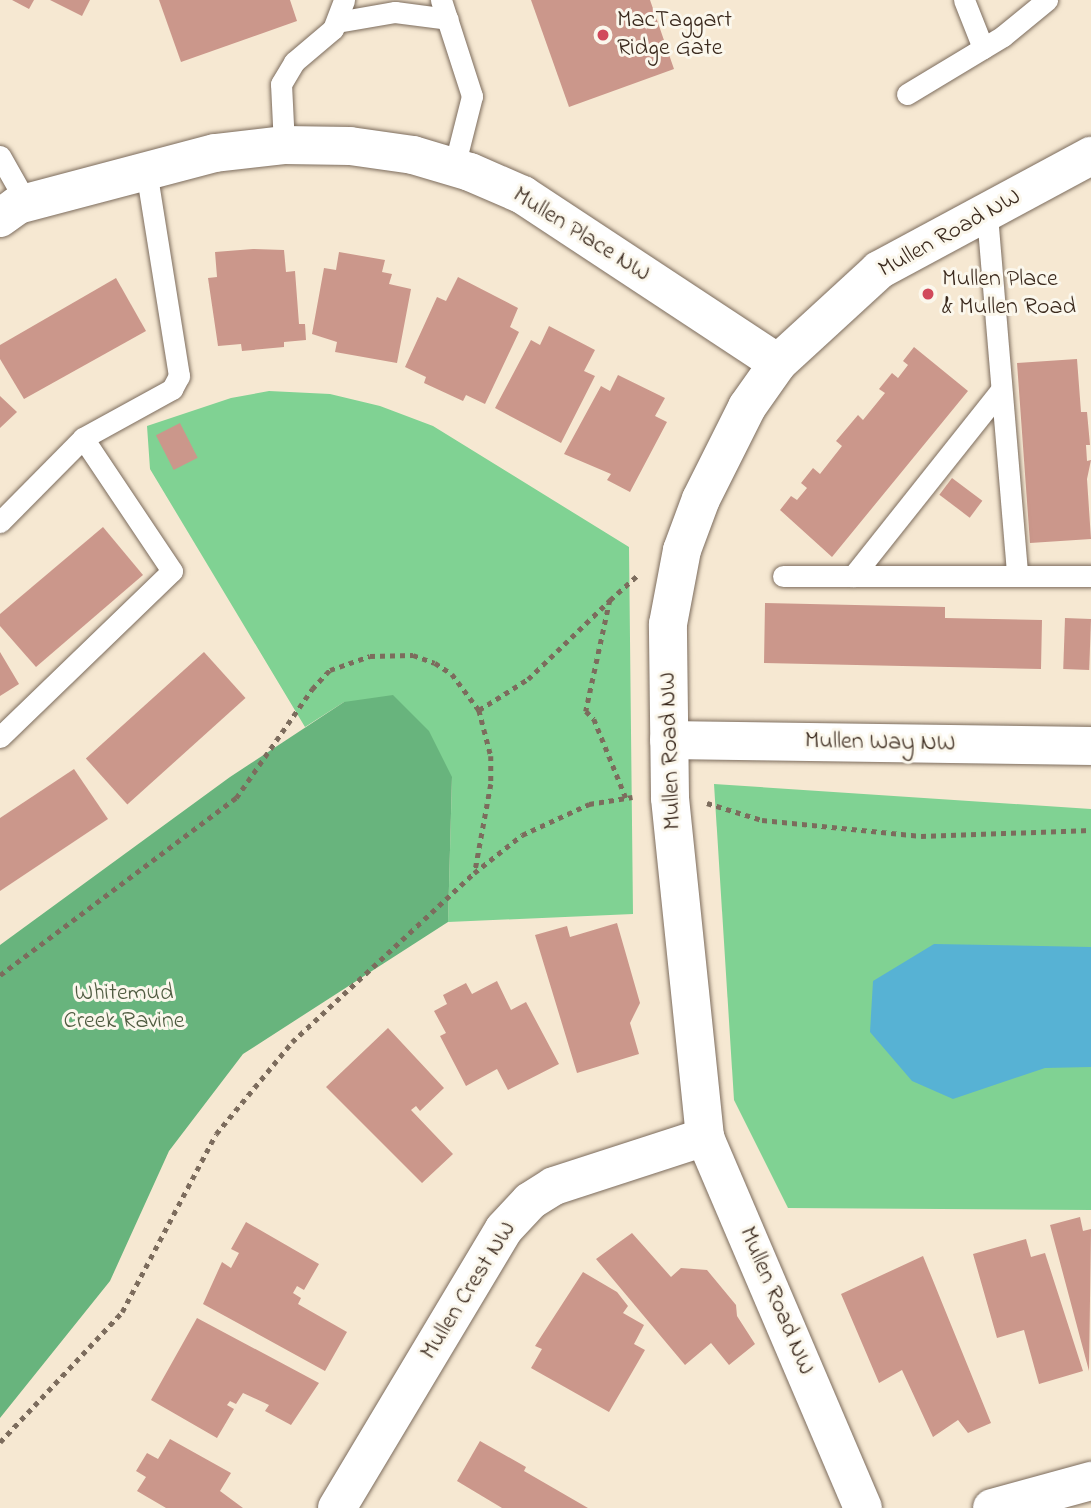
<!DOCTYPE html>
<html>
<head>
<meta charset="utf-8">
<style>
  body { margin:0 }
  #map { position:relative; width:1091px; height:1508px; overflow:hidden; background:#f6e8d2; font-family:"Indie Flower",sans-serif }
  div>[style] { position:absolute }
  .green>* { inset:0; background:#80d293 }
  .forest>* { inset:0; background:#68b47d }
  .water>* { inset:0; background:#57b2d4 }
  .building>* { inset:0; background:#cb978b; transform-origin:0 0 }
  .path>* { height:4.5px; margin-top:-2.25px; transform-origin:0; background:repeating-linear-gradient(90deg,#7c6c5d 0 5px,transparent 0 10px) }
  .roads { filter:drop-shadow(0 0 2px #7c6c5d) drop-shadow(0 0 2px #7c6c5d) }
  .service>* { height:21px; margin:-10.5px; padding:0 10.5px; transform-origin:10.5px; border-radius:10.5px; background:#fff }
  .minor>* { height:38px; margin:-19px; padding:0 19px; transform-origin:19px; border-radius:19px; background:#fff }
  .tertiary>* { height:38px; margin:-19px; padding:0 19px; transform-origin:19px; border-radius:19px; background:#fff }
  .dots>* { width:19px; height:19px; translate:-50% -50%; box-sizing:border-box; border:4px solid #fbf7ec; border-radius:50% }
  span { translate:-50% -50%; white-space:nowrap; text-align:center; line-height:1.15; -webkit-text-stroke:6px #fbf7ec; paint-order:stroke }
  .poi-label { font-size:24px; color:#3b2a1e }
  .left { translate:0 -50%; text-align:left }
  .street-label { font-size:24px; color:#3b2a1e }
  .park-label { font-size:24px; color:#505c41 }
</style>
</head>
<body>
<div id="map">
  <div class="green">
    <i style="clip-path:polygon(269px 391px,330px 394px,380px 406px,433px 426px,629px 547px,633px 914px,448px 922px,452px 778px,344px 702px,305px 727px,150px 469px,147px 426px,231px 398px)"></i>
    <i style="clip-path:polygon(714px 784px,1091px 809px,1091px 1210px,788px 1208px,734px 1100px)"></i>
  </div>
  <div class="forest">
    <i style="clip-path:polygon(393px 695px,429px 731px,452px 777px,448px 922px,243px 1054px,169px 1151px,110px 1281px,0 1418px,0 945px,230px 777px,344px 702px)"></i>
  </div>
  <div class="water">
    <i style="clip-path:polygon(934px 944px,1091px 947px,1091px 1067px,1045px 1068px,953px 1099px,912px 1081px,870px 1032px,873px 981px)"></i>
  </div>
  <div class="building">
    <i style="clip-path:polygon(12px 0,34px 0,29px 9px)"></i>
    <i style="clip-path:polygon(50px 0,90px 0,82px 16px)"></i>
    <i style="clip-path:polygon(159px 0,290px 0,297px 21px,181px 62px)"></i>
    <i style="clip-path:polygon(531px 0,650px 0,674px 69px,569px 107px)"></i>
    <i style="clip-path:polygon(253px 249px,284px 250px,286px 272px,295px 271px,299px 324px,305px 324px,306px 340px,284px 342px,284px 347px,242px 351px,241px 344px,218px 346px,208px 278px,217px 277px,215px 252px)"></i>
    <i style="clip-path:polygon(339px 252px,385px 260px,382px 272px,392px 274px,389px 284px,411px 289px,397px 363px,335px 352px,337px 342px,312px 334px,324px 268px,336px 270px)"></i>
    <i style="clip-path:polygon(458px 277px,518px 308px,510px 327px,519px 332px,485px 404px,466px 395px,463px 401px,424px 383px,426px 377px,405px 367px,437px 297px,446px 301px)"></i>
    <i style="clip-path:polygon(116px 278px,146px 331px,24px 399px,0 359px,0 345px)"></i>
    <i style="clip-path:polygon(549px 326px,595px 350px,584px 371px,595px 376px,561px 443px,495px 408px,531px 340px,540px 345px)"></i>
    <i style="clip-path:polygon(914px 347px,968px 391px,832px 557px,780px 510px,791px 496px,797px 500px,807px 488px,801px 483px,813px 468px,820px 474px,842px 446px,836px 441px,858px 415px,863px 420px,885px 393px,879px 389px,892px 373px,898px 378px,908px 365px,903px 361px)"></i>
    <i style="clip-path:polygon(1077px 359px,1081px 412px,1087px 412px,1090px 445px,1086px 445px,1087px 461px,1091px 460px,1087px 479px,1091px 539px,1030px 543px,1017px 363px)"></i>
    <i style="clip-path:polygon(618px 375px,665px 398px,655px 416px,667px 422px,630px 492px,607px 480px,611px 474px,564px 454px,601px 386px,610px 391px)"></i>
    <i style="clip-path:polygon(0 396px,17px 412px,0 428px)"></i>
    <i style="left:180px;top:423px;width:39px;height:27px;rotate:63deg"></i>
    <i style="left:952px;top:478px;width:38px;height:21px;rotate:37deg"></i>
    <i style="clip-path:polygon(103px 527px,143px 575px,36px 667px,0 626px,0 614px)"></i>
    <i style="clip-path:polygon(765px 603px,945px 607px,945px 618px,1042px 620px,1041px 669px,764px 663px)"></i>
    <i style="left:1065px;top:618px;width:26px;height:51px;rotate:2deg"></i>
    <i style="clip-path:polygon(0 652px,19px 684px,0 696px)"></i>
    <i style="left:204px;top:652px;width:62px;height:159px;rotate:48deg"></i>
    <i style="clip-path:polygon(74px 769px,108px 819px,0 891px,0 818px)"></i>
    <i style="clip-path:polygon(617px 923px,640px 1003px,630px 1023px,639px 1054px,577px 1073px,535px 935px,567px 926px,570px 937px)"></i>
    <i style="clip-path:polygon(497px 981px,511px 1010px,526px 1002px,559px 1064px,508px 1090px,497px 1069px,466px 1086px,440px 1036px,446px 1033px,434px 1011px,447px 1004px,443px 995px,466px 983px,472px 994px)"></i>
    <i style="clip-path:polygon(388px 1028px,444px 1088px,420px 1111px,416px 1106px,411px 1110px,453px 1154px,422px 1183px,326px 1087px)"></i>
    <i style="clip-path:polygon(1080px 1217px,1083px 1231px,1091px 1229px,1089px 1371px,1050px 1225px)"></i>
    <i style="clip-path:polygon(246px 1222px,319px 1264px,304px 1290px,297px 1286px,293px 1293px,301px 1298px,298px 1304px,347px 1332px,325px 1371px,203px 1304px,222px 1262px,231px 1268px,239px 1253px,231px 1249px)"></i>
    <i style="clip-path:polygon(632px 1233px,671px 1277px,681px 1268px,707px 1270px,736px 1305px,737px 1316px,755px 1344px,729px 1365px,711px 1343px,685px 1365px,596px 1259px)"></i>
    <i style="clip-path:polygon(1026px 1239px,1031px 1257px,1045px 1253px,1083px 1371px,1039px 1384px,1024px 1330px,997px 1338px,973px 1254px)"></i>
    <i style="clip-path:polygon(923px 1256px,991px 1423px,968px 1433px,958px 1420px,933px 1437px,902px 1370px,879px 1383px,841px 1294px)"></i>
    <i style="clip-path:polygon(583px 1272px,617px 1292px,628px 1306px,623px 1313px,644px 1325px,634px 1344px,645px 1350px,609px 1412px,531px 1368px,542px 1349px,535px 1346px)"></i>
    <i style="clip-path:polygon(197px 1318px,319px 1383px,291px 1425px,265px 1411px,269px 1405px,243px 1393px,236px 1404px,230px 1401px,227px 1405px,234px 1409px,217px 1438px,151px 1400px)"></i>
    <i style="clip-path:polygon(170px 1439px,231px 1473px,220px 1491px,243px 1508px,166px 1508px,137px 1491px,146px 1477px,136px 1471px,147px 1453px,158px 1459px)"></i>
    <i style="clip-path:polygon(480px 1441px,526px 1467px,524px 1471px,588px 1508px,502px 1508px,457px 1481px)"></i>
  </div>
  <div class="path">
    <i style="left:610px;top:600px;width:39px;rotate:-42deg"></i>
    <i style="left:479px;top:710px;width:58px;rotate:-32.3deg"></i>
    <i style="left:528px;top:679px;width:114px;rotate:-43.9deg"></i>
    <i style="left:610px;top:600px;width:114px;rotate:102.2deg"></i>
    <i style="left:586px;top:711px;width:11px;rotate:45deg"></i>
    <i style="left:594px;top:719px;width:85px;rotate:67.9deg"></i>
    <i style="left:707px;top:803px;width:58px;rotate:17.2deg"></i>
    <i style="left:762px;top:820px;width:160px;rotate:5.7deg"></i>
    <i style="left:921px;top:836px;width:170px;rotate:-2deg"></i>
    <i style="left:0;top:975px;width:295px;rotate:-36.9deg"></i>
    <i style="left:236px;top:798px;width:133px;rotate:-55.1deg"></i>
    <i style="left:312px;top:689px;width:26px;rotate:-47deg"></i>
    <i style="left:330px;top:670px;width:42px;rotate:-19.3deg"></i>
    <i style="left:370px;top:656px;width:43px;rotate:-1.3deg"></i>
    <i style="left:413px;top:655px;width:23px;rotate:20deg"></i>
    <i style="left:435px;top:663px;width:20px;rotate:33deg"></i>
    <i style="left:452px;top:674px;width:45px;rotate:53.1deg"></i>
    <i style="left:479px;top:710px;width:48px;rotate:75.4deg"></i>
    <i style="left:491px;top:756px;width:28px;rotate:90deg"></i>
    <i style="left:491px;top:784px;width:89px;rotate:100.3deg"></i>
    <i style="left:0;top:1442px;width:178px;rotate:-46.8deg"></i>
    <i style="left:122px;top:1312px;width:201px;rotate:-62.2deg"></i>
    <i style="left:216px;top:1134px;width:119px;rotate:-50.4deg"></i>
    <i style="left:292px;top:1042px;width:248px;rotate:-42.9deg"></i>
    <i style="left:474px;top:873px;width:61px;rotate:-38.4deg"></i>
    <i style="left:522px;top:835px;width:74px;rotate:-24.8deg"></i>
    <i style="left:589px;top:804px;width:44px;rotate:-9.2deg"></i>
  </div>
  <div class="roads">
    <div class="service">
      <i style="left:441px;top:0;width:101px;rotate:72.1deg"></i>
      <i style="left:472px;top:96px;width:73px;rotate:104.2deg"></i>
      <i style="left:964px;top:0;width:52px;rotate:68.4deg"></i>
      <i style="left:337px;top:22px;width:59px;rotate:-9.8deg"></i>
      <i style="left:395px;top:12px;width:53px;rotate:7.5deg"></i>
      <i style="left:907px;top:94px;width:112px;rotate:-31.1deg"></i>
      <i style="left:1003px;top:36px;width:57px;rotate:-39.3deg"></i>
      <i style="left:284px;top:145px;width:61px;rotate:-92.8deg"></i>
      <i style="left:281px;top:84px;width:26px;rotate:-59deg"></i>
      <i style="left:294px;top:62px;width:51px;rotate:-40.2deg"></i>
      <i style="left:333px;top:29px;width:31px;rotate:-69deg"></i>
      <i style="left:0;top:156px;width:53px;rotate:60.5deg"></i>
      <i style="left:987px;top:215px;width:362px;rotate:85.2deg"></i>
      <i style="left:0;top:522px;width:118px;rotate:-45.3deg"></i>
      <i style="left:83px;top:438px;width:102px;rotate:-28.8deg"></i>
      <i style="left:172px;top:389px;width:15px;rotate:-62deg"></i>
      <i style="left:179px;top:376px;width:210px;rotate:-99.1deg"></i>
      <i style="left:783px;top:576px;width:308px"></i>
      <i style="left:853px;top:576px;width:236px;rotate:-51.5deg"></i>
      <i style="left:0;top:737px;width:239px;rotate:-44deg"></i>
      <i style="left:172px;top:571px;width:160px;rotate:-123.8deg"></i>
    </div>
    <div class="minor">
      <i style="left:0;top:218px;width:22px;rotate:-36deg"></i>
      <i style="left:18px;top:205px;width:204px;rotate:-14.8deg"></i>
      <i style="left:215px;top:153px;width:69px;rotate:-6.6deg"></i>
      <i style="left:284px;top:145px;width:66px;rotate:0.9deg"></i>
      <i style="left:350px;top:146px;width:64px;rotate:8.1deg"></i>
      <i style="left:413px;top:155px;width:59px;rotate:16.6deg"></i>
      <i style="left:470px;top:172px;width:58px;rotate:23.5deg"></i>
      <i style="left:523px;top:195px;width:305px;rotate:33.4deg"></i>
      <i style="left:337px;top:1508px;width:325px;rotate:-59.1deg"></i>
      <i style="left:504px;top:1229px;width:38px;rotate:-47deg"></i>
      <i style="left:530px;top:1201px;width:28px;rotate:-32deg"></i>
      <i style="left:554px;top:1186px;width:159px;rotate:-18deg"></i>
      <i style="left:992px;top:1508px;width:103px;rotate:-15.3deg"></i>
    </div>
    <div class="tertiary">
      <i style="left:669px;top:740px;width:422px;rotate:0.8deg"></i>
      <i style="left:863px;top:1508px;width:403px;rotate:-113.1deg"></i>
      <i style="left:705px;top:1137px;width:341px;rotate:-95.9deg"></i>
      <i style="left:670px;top:798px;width:174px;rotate:-90.7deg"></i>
      <i style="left:668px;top:624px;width:75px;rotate:-79.3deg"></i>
      <i style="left:682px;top:550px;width:54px;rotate:-69.6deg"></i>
      <i style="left:701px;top:499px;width:103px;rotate:-63.4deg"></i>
      <i style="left:747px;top:407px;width:54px;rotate:-54.8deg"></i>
      <i style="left:778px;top:363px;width:137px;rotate:-42.6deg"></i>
      <i style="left:879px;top:270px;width:241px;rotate:-28.3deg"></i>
    </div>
  </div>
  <div class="dots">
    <i style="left:603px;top:35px;background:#d1495b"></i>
    <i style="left:928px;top:294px;background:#d1495b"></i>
  </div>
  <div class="poi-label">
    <span class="left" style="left:617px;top:35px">MacTaggart<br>Ridge Gate</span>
    <span class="left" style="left:942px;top:294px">Mullen Place<br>&amp; Mullen Road</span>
  </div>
  <div class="street-label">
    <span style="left:950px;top:234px;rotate:-29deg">Mullen Road NW</span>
    <span style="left:581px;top:235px;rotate:32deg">Mullen Place NW</span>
    <span style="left:880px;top:743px;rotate:1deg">Mullen Way NW</span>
    <span style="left:671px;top:751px;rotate:-92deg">Mullen Road NW</span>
    <span style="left:469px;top:1291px;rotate:-58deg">Mullen Crest NW</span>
    <span style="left:776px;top:1301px;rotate:67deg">Mullen Road NW</span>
  </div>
  <div class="park-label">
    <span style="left:124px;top:1008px">Whitemud<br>Creek Ravine</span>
  </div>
</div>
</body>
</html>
